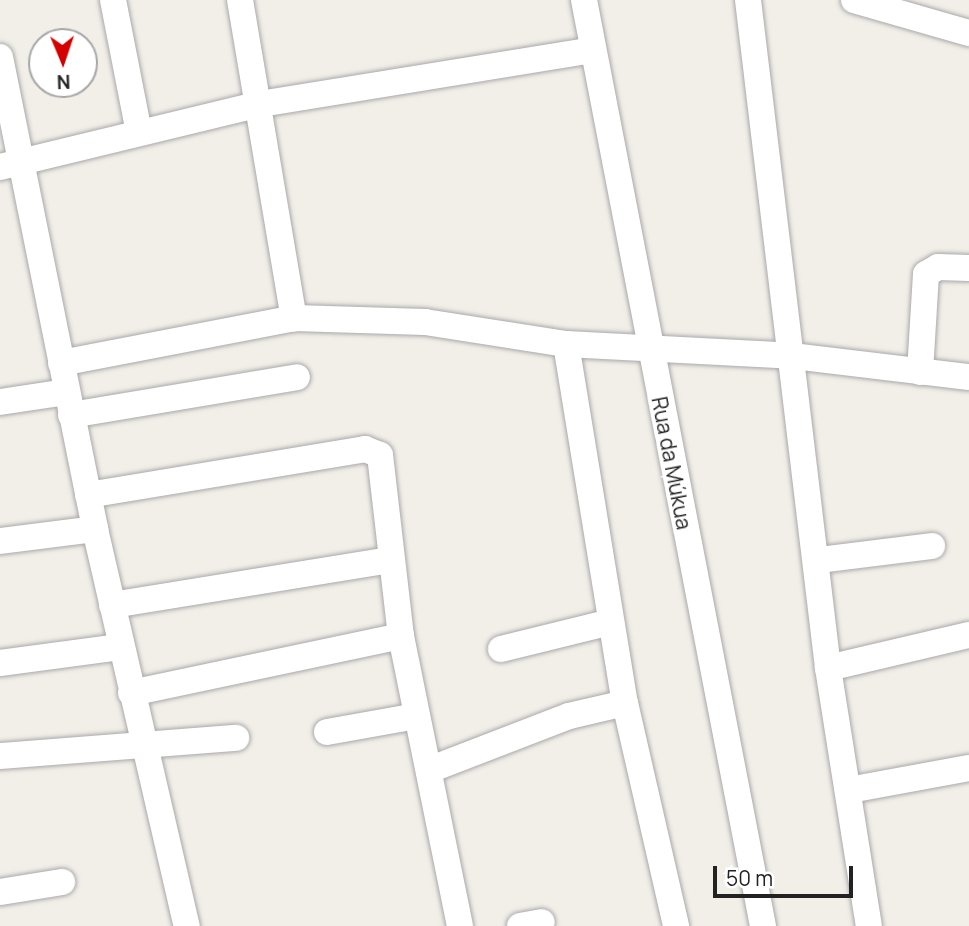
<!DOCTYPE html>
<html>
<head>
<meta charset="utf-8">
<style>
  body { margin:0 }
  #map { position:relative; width:969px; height:926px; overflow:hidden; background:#f2efe9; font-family:Manrope,sans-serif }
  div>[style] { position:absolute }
  .roads { filter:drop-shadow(0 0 2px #a9a9a9) drop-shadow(0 0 2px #a9a9a9) }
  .minor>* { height:26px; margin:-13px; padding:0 13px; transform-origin:13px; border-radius:13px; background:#fff }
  span { translate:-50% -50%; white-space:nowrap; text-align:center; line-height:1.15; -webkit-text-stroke:7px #fff; paint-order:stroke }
  .street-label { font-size:21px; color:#222 }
  .north { position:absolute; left:28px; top:28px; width:70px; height:70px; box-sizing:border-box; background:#fff; border:2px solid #a7a7a7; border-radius:50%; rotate:178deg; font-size:19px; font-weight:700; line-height:28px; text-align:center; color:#222 }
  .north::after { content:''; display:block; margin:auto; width:24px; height:32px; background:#d40000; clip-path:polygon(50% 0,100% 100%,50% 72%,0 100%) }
  .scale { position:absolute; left:713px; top:866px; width:140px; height:32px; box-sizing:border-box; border:4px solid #222; border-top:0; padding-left:9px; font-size:21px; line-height:24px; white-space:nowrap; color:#222; -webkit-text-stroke:5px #fff; paint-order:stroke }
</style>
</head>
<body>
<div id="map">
  <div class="roads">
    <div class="minor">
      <i style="left:113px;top:0;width:135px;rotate:78.9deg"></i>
      <i style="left:240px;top:0;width:323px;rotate:80.4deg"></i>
      <i style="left:584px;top:0;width:943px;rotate:79.06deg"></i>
      <i style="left:748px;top:0;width:673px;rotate:83.17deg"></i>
      <i style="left:828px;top:668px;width:261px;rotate:81deg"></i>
      <i style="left:854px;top:0;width:120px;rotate:16deg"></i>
      <i style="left:0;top:57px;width:481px;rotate:78.6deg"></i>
      <i style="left:95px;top:529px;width:408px;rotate:77deg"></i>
      <i style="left:0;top:167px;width:268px;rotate:-13.6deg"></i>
      <i style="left:260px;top:104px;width:337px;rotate:-9.2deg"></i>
      <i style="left:566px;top:344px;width:364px;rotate:80.7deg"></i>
      <i style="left:625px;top:703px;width:229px;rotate:77.1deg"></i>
      <i style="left:61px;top:363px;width:237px;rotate:-10.9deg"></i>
      <i style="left:294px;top:318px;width:131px;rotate:1.7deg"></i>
      <i style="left:425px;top:322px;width:143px;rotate:8.9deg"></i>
      <i style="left:566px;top:344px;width:226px;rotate:3deg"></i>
      <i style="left:792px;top:356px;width:178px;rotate:6.8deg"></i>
      <i style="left:920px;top:372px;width:98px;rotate:-86.5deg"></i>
      <i style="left:926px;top:274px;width:14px;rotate:-30deg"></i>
      <i style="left:938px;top:267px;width:31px;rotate:2deg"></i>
      <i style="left:0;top:402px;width:68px;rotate:-8.5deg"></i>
      <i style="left:71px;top:415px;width:229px;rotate:-9.5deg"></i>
      <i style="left:88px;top:495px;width:281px;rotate:-9.4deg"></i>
      <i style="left:365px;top:449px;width:16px;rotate:22deg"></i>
      <i style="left:380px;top:455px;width:182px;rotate:83.4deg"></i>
      <i style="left:401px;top:636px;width:296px;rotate:78.5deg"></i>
      <i style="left:0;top:541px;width:96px;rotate:-7.2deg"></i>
      <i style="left:819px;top:560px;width:114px;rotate:-7.1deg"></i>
      <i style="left:112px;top:605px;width:282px;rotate:-9.2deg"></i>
      <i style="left:501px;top:649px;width:113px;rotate:-13.8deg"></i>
      <i style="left:0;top:663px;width:121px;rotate:-7.6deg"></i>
      <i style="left:828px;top:668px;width:145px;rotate:-13.2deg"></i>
      <i style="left:131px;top:693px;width:276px;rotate:-11.9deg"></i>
      <i style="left:327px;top:732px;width:91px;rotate:-10.1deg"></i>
      <i style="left:0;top:756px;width:237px;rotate:-4.4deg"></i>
      <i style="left:429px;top:770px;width:150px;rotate:-21.1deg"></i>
      <i style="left:569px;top:716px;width:57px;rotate:-13.1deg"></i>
      <i style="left:849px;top:790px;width:122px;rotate:-10.4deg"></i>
      <i style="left:0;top:892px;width:63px;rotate:-9.2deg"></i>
      <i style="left:520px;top:926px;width:22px;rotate:-10deg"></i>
    </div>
  </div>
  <div class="street-label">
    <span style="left:672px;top:463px;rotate:79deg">Rua da Múkua</span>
  </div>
  <div class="north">N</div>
  <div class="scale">50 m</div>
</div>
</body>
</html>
